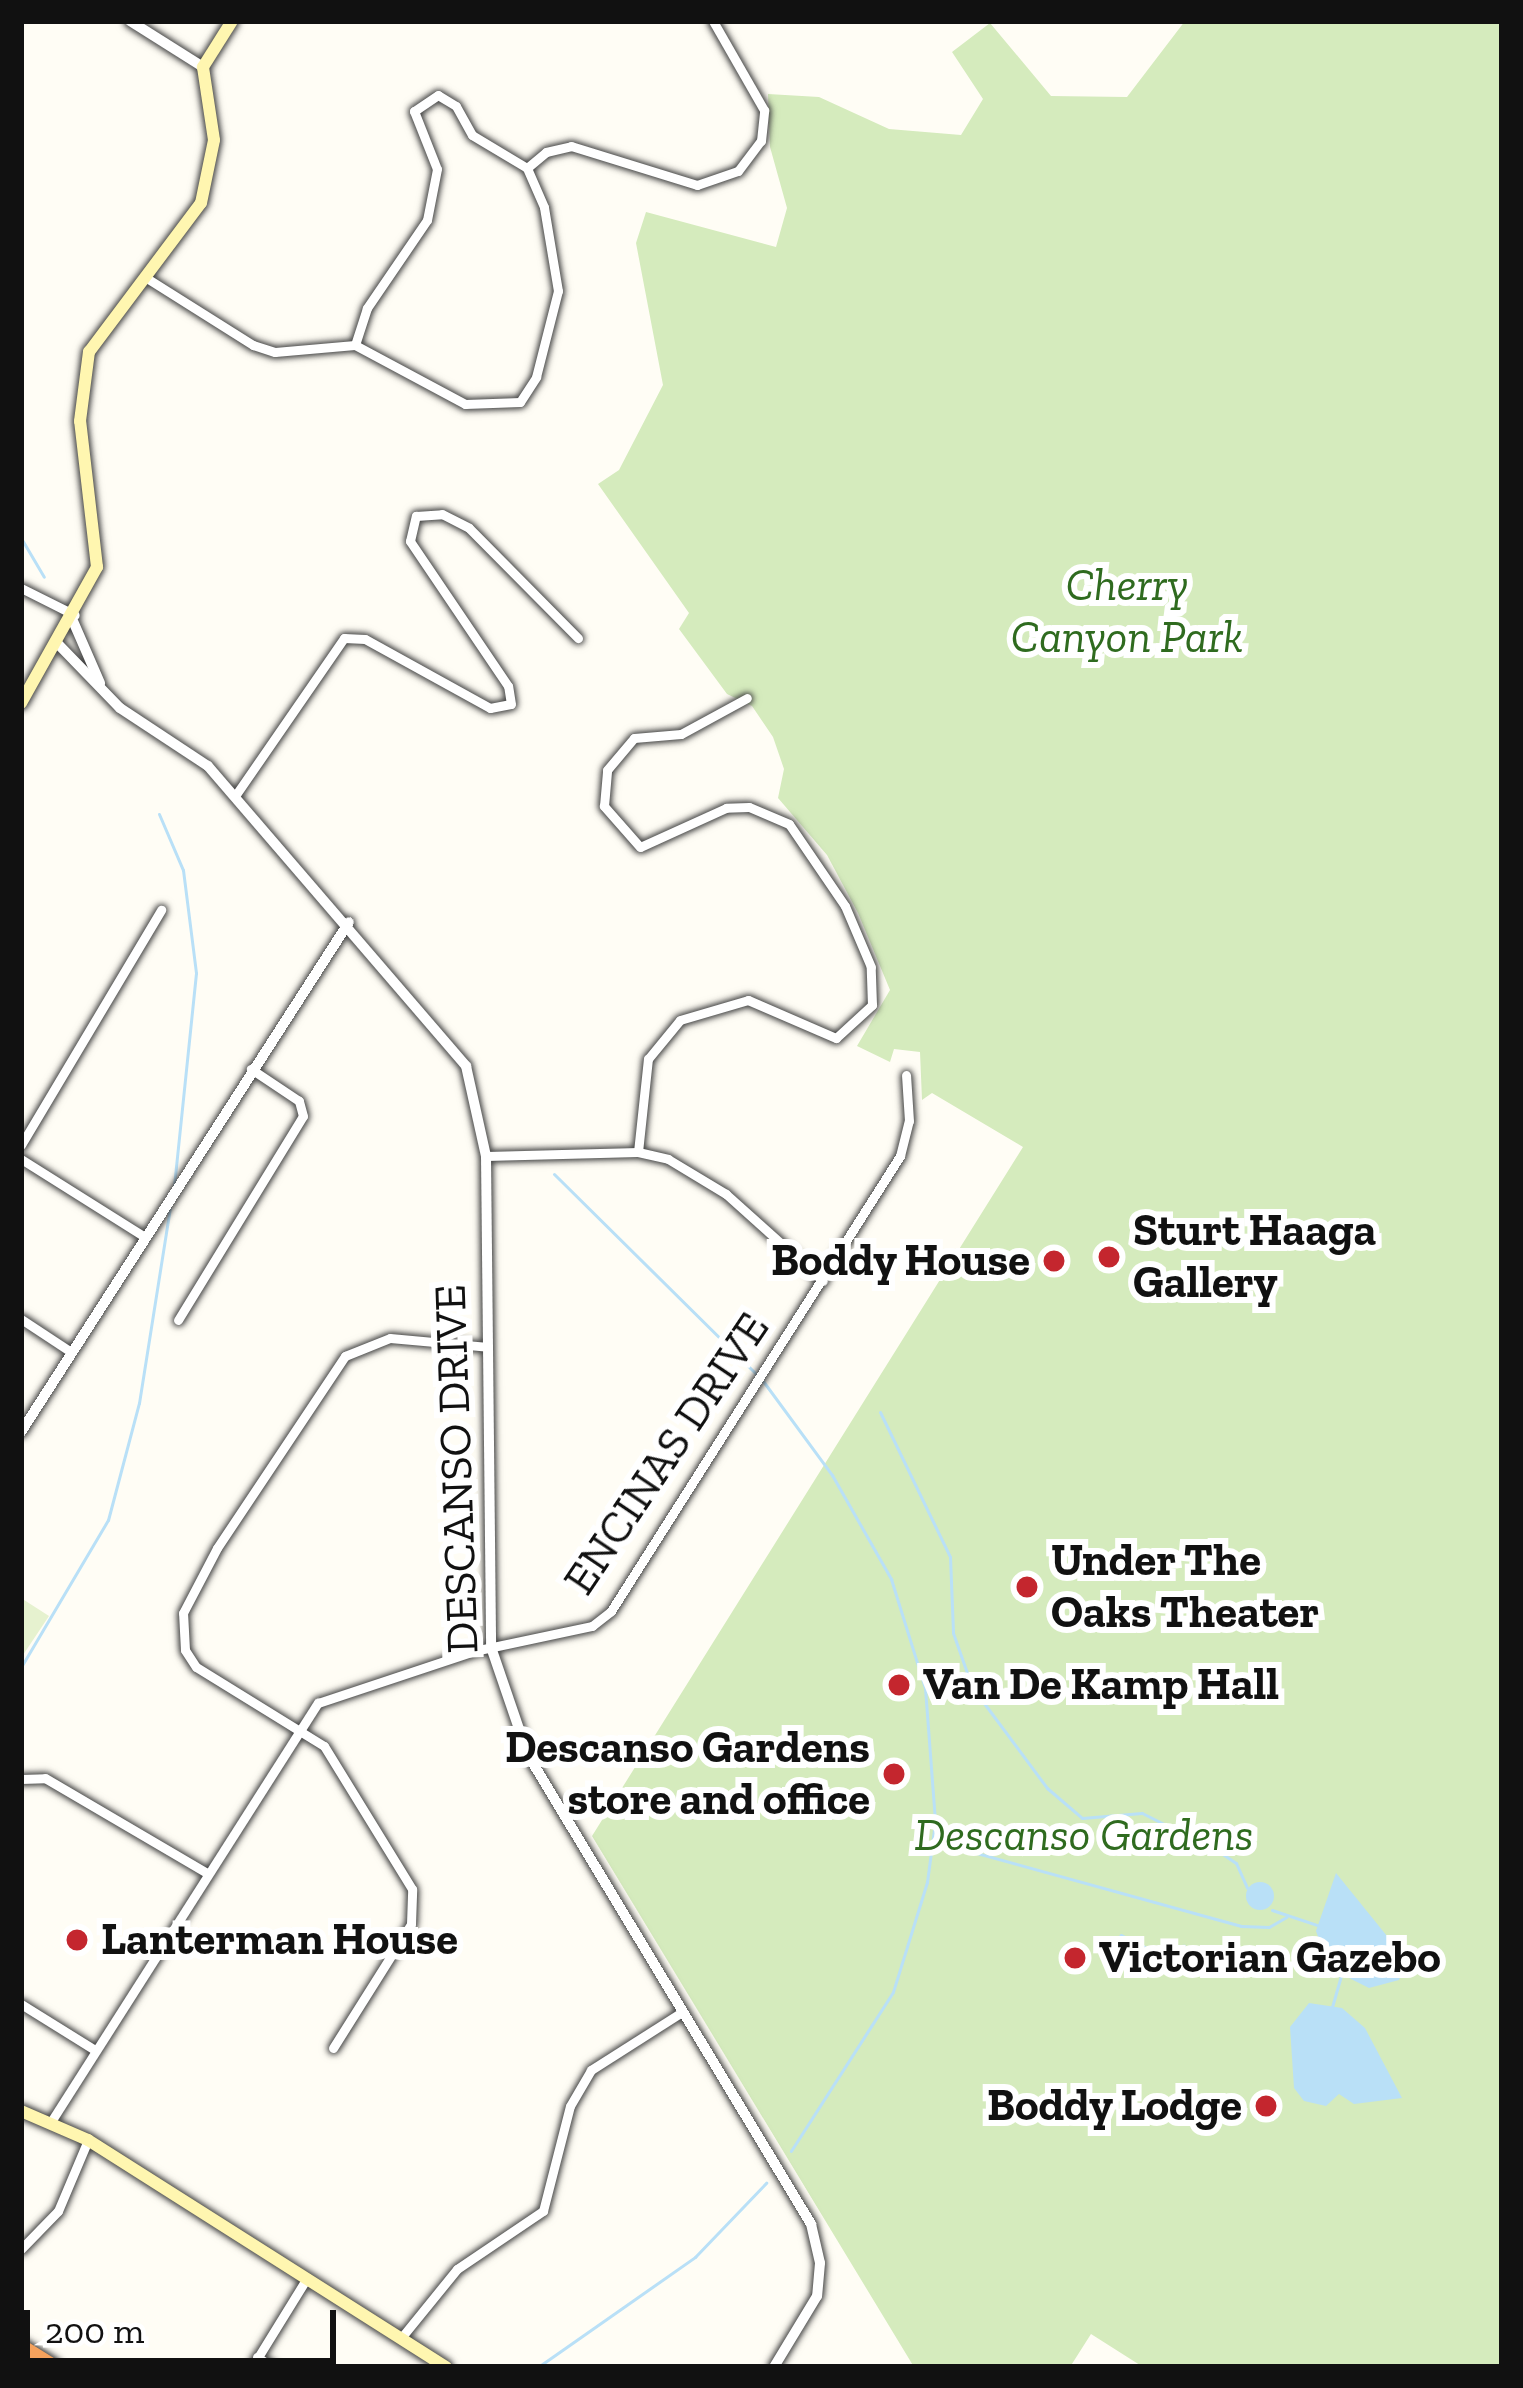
<!DOCTYPE html>
<html>
<head>
<meta charset="utf-8">
<style>
  body { margin:0 }
  #map { position:relative; width:1523px; height:2388px; overflow:hidden; background:#fffdf5; font-family:"Zilla Slab",serif }
  div>[style] { position:absolute }
  .green>* { inset:0; background:#d5ebbd }
  .pitch>* { inset:0; background:#e6f2cf }
  .water>* { inset:0; background:#b9e0f7 }
  .round { border-radius:50% }
  .stream>* { height:3px; margin:-1.5px; padding:0 1.5px; transform-origin:1.5px; border-radius:1.5px; background:#b9e0f7 }
  .roads { filter:drop-shadow(0 0 3px #444) drop-shadow(0 0 3px #444) }
  .minor>* { height:9px; margin:-4.5px; padding:0 4.5px; transform-origin:4.5px; border-radius:4.5px; background:#fff }
  .tertiary>* { height:10px; margin:-5px; padding:0 5px; transform-origin:5px; border-radius:5px; background:#fff }
  .secondary>* { height:12px; margin:-6px; padding:0 6px; transform-origin:6px; border-radius:6px; background:#fff6b0 }
  .motorway>* { height:16px; margin:-8px; padding:0 8px; transform-origin:8px; border-radius:8px; background:#f5a25d }
  .dots>* { width:33px; height:33px; translate:-50% -50%; box-sizing:border-box; border:6px solid #fff; border-radius:50% }
  span { translate:-50% -50%; white-space:nowrap; text-align:center; line-height:1.15; -webkit-text-stroke:12px #fff; paint-order:stroke }
  .park-label { font-size:45px; color:#2f6b1f; font-style:italic }
  .poi-label { font-size:45px; color:#111; font-weight:700 }
  .left { translate:0 -50%; text-align:left }
  .right { translate:-100% -50%; text-align:right }
  .street-label { font-size:45px; color:#111 }
  .frame { position:absolute; inset:0; border:24px solid #111; pointer-events:none }
  .scale { position:absolute; left:24px; top:2310px; width:312px; height:54px; box-sizing:border-box; border:6px solid #111; border-top:0; padding-left:15px; font-size:36px; line-height:42px; white-space:nowrap; color:#111; -webkit-text-stroke:9px #fff; paint-order:stroke }
</style>
</head>
<body>
<div id="map">
  <div class="green">
    <i style="clip-path:polygon(1185px 21px,1502px 21px,1502px 2367px,1143px 2367px,1091px 2334px,1070px 2367px,914px 2367px,592px 1836px,1023px 1147px,932px 1093px,922px 1100px,920px 1052px,894px 1049px,890px 1062px,857px 1046px,890px 990px,858px 913px,827px 855px,778px 798px,784px 769px,773px 737px,752px 706px,727px 694px,679px 629px,689px 613px,598px 484px,619px 470px,663px 385px,636px 243px,646px 212px,776px 247px,787px 208px,770px 147px,768px 94px,819px 97px,889px 129px,961px 135px,983px 99px,952px 52px,990px 23px,1051px 96px,1127px 97px)"></i>
  </div>
  <div class="pitch">
    <i style="clip-path:polygon(21px 1598px,49px 1616px,21px 1658px)"></i>
  </div>
  <div class="water">
    <i style="clip-path:polygon(1336px 1873px,1387px 1936px,1404px 1968px,1399px 1980px,1369px 1988px,1329px 1968px,1316px 1931px)"></i>
    <i class="round" style="left:1246px;top:1882px;width:28px;height:28px"></i>
    <i style="clip-path:polygon(1309px 2003px,1342px 2008px,1365px 2028px,1402px 2098px,1354px 2104px,1339px 2094px,1326px 2106px,1304px 2101px,1294px 2088px,1290px 2027px)"></i>
  </div>
  <div class="stream">
    <i style="left:21px;top:538px;width:45px;rotate:59.5deg"></i>
    <i style="left:159px;top:814px;width:61px;rotate:66.8deg"></i>
    <i style="left:183px;top:870px;width:104px;rotate:82.8deg"></i>
    <i style="left:196px;top:973px;width:214px;rotate:95.9deg"></i>
    <i style="left:554px;top:1174px;width:284px;rotate:44.7deg"></i>
    <i style="left:763px;top:1381px;width:117px;rotate:53.7deg"></i>
    <i style="left:832px;top:1475px;width:120px;rotate:60.4deg"></i>
    <i style="left:891px;top:1579px;width:114px;rotate:72.7deg"></i>
    <i style="left:925px;top:1688px;width:134px;rotate:85.7deg"></i>
    <i style="left:935px;top:1822px;width:61px;rotate:97.6deg"></i>
    <i style="left:927px;top:1882px;width:115px;rotate:107.2deg"></i>
    <i style="left:893px;top:1992px;width:189px;rotate:122.7deg"></i>
    <i style="left:880px;top:1412px;width:161px;rotate:64.2deg"></i>
    <i style="left:950px;top:1557px;width:76px;rotate:87.7deg"></i>
    <i style="left:953px;top:1633px;width:57px;rotate:70.6deg"></i>
    <i style="left:972px;top:1687px;width:126px;rotate:53.4deg"></i>
    <i style="left:1047px;top:1788px;width:46px;rotate:40.6deg"></i>
    <i style="left:1082px;top:1818px;width:60px;rotate:-4.8deg"></i>
    <i style="left:1142px;top:1813px;width:85px;rotate:26.6deg"></i>
    <i style="left:1218px;top:1851px;width:22px;rotate:34deg"></i>
    <i style="left:1236px;top:1863px;width:27px;rotate:66deg"></i>
    <i style="left:21px;top:1667px;width:171px;rotate:-59.4deg"></i>
    <i style="left:108px;top:1520px;width:121px;rotate:-75.2deg"></i>
    <i style="left:139px;top:1403px;width:197px;rotate:-81deg"></i>
    <i style="left:951px;top:1846px;width:301px;rotate:15.4deg"></i>
    <i style="left:1241px;top:1926px;width:28px;rotate:2deg"></i>
    <i style="left:1269px;top:1927px;width:20px;rotate:-30deg"></i>
    <i style="left:1272px;top:1910px;width:47px;rotate:18.4deg"></i>
    <i style="left:1104px;top:1949px;width:22px;rotate:-39deg"></i>
    <i style="left:1121px;top:1935px;width:30px;rotate:27deg"></i>
    <i style="left:1148px;top:1949px;width:36px;rotate:-5deg"></i>
    <i style="left:1184px;top:1946px;width:32px;rotate:44deg"></i>
    <i style="left:1207px;top:1968px;width:32px;rotate:-11deg"></i>
    <i style="left:1332px;top:2007px;width:32px;rotate:-74deg"></i>
    <i style="left:538px;top:2367px;width:192px;rotate:-35deg"></i>
    <i style="left:695px;top:2257px;width:103px;rotate:-46.2deg"></i>
  </div>
  <div class="roads">
    <div class="minor">
      <i style="left:527px;top:168px;width:25px;rotate:-40deg"></i>
      <i style="left:546px;top:152px;width:26px;rotate:-13deg"></i>
      <i style="left:571px;top:146px;width:132px;rotate:17.2deg"></i>
      <i style="left:697px;top:185px;width:43px;rotate:-18.9deg"></i>
      <i style="left:738px;top:171px;width:38px;rotate:-53deg"></i>
      <i style="left:761px;top:141px;width:31px;rotate:-84deg"></i>
      <i style="left:764px;top:110px;width:103px;rotate:-119.8deg"></i>
      <i style="left:145px;top:277px;width:128px;rotate:32.2deg"></i>
      <i style="left:253px;top:345px;width:23px;rotate:18deg"></i>
      <i style="left:275px;top:352px;width:80px;rotate:-5deg"></i>
      <i style="left:355px;top:345px;width:125px;rotate:28.2deg"></i>
      <i style="left:465px;top:404px;width:55px;rotate:-2.1deg"></i>
      <i style="left:520px;top:402px;width:30px;rotate:-57deg"></i>
      <i style="left:536px;top:377px;width:89px;rotate:-75.7deg"></i>
      <i style="left:558px;top:291px;width:85px;rotate:-99.5deg"></i>
      <i style="left:544px;top:207px;width:43px;rotate:-113.6deg"></i>
      <i style="left:527px;top:168px;width:64px;rotate:-149deg"></i>
      <i style="left:472px;top:135px;width:33px;rotate:-119deg"></i>
      <i style="left:456px;top:106px;width:21px;rotate:-149deg"></i>
      <i style="left:438px;top:95px;width:29px;rotate:146deg"></i>
      <i style="left:414px;top:111px;width:62px;rotate:68.4deg"></i>
      <i style="left:437px;top:169px;width:52px;rotate:101.1deg"></i>
      <i style="left:427px;top:220px;width:107px;rotate:124.3deg"></i>
      <i style="left:367px;top:308px;width:39px;rotate:108deg"></i>
      <i style="left:21px;top:588px;width:60px;rotate:26.6deg"></i>
      <i style="left:235px;top:796px;width:192px;rotate:-55.4deg"></i>
      <i style="left:344px;top:638px;width:21px;rotate:3deg"></i>
      <i style="left:365px;top:639px;width:143px;rotate:28.9deg"></i>
      <i style="left:490px;top:708px;width:21px;rotate:-11deg"></i>
      <i style="left:511px;top:704px;width:18px;rotate:-99deg"></i>
      <i style="left:508px;top:686px;width:175px;rotate:-124.1deg"></i>
      <i style="left:410px;top:541px;width:26px;rotate:-77deg"></i>
      <i style="left:416px;top:516px;width:26px;rotate:-4deg"></i>
      <i style="left:442px;top:514px;width:30px;rotate:27deg"></i>
      <i style="left:469px;top:528px;width:155px;rotate:45.3deg"></i>
      <i style="left:21px;top:1145px;width:274px;rotate:-59.2deg"></i>
      <i style="left:638px;top:1152px;width:94px;rotate:-83.9deg"></i>
      <i style="left:648px;top:1059px;width:50px;rotate:-50.6deg"></i>
      <i style="left:680px;top:1020px;width:71px;rotate:-16.4deg"></i>
      <i style="left:748px;top:1000px;width:96px;rotate:23.4deg"></i>
      <i style="left:836px;top:1038px;width:49px;rotate:-42.5deg"></i>
      <i style="left:872px;top:1005px;width:38px;rotate:-92deg"></i>
      <i style="left:871px;top:967px;width:66px;rotate:-113.1deg"></i>
      <i style="left:845px;top:906px;width:99px;rotate:-124.3deg"></i>
      <i style="left:789px;top:824px;width:43px;rotate:-157deg"></i>
      <i style="left:749px;top:807px;width:23px;rotate:178deg"></i>
      <i style="left:726px;top:808px;width:94px;rotate:155.6deg"></i>
      <i style="left:640px;top:847px;width:55px;rotate:-131.3deg"></i>
      <i style="left:604px;top:806px;width:36px;rotate:-85deg"></i>
      <i style="left:607px;top:770px;width:42px;rotate:-49.8deg"></i>
      <i style="left:634px;top:738px;width:47px;rotate:-4.9deg"></i>
      <i style="left:681px;top:734px;width:75px;rotate:-28.6deg"></i>
      <i style="left:486px;top:1156px;width:152px;rotate:-1.5deg"></i>
      <i style="left:638px;top:1152px;width:31px;rotate:13deg"></i>
      <i style="left:668px;top:1159px;width:68px;rotate:31.1deg"></i>
      <i style="left:726px;top:1194px;width:130px;rotate:41.9deg"></i>
      <i style="left:21px;top:1159px;width:146px;rotate:32.2deg"></i>
      <i style="left:21px;top:1319px;width:60px;rotate:33.4deg"></i>
      <i style="left:178px;top:1320px;width:239px;rotate:-58.5deg"></i>
      <i style="left:303px;top:1116px;width:16px;rotate:-105deg"></i>
      <i style="left:299px;top:1101px;width:58px;rotate:-146.3deg"></i>
      <i style="left:21px;top:1779px;width:24px;rotate:-2deg"></i>
      <i style="left:45px;top:1778px;width:188px;rotate:30.4deg"></i>
      <i style="left:21px;top:2004px;width:87px;rotate:31.9deg"></i>
      <i style="left:333px;top:2048px;width:146px;rotate:-57.8deg"></i>
      <i style="left:411px;top:1924px;width:35px;rotate:-88deg"></i>
      <i style="left:412px;top:1889px;width:168px;rotate:-121.6deg"></i>
      <i style="left:324px;top:1746px;width:150px;rotate:-148.3deg"></i>
      <i style="left:196px;top:1667px;width:20px;rotate:-123deg"></i>
      <i style="left:185px;top:1650px;width:37px;rotate:-93deg"></i>
      <i style="left:183px;top:1613px;width:73px;rotate:-62.4deg"></i>
      <i style="left:217px;top:1548px;width:231px;rotate:-56.3deg"></i>
      <i style="left:345px;top:1356px;width:48px;rotate:-21.8deg"></i>
      <i style="left:390px;top:1338px;width:98px;rotate:5.2deg"></i>
      <i style="left:52px;top:2120px;width:495px;rotate:-57.5deg"></i>
      <i style="left:318px;top:1703px;width:164px;rotate:-18.4deg"></i>
      <i style="left:474px;top:1651px;width:121px;rotate:-12deg"></i>
      <i style="left:592px;top:1626px;width:24px;rotate:-38deg"></i>
      <i style="left:611px;top:1611px;width:539px;rotate:-57.58deg"></i>
      <i style="left:900px;top:1156px;width:36px;rotate:-76deg"></i>
      <i style="left:909px;top:1121px;width:46px;rotate:-93.7deg"></i>
      <i style="left:21px;top:2249px;width:53px;rotate:-45.8deg"></i>
      <i style="left:58px;top:2211px;width:77px;rotate:-67.1deg"></i>
      <i style="left:401px;top:2338px;width:89px;rotate:-50.9deg"></i>
      <i style="left:457px;top:2269px;width:104px;rotate:-34deg"></i>
      <i style="left:543px;top:2211px;width:108px;rotate:-75.6deg"></i>
      <i style="left:570px;top:2106px;width:42px;rotate:-59.7deg"></i>
      <i style="left:591px;top:2070px;width:108px;rotate:-32.5deg"></i>
      <i style="left:257px;top:2357px;width:19px;rotate:32deg"></i>
      <i style="left:252px;top:2367px;width:105px;rotate:-58.3deg"></i>
    </div>
    <div class="tertiary">
      <i style="left:130px;top:21px;width:86px;rotate:32.2deg"></i>
      <i style="left:73px;top:621px;width:68px;rotate:66.5deg"></i>
      <i style="left:58px;top:644px;width:89px;rotate:45.9deg"></i>
      <i style="left:120px;top:708px;width:105px;rotate:33.4deg"></i>
      <i style="left:208px;top:766px;width:396px;rotate:49.3deg"></i>
      <i style="left:466px;top:1066px;width:92px;rotate:77.5deg"></i>
      <i style="left:486px;top:1156px;width:491px;rotate:89.4deg"></i>
      <i style="left:491px;top:1647px;width:114px;rotate:71.1deg"></i>
      <i style="left:528px;top:1755px;width:548px;rotate:58.89deg"></i>
      <i style="left:811px;top:2224px;width:40px;rotate:77deg"></i>
      <i style="left:820px;top:2263px;width:33px;rotate:95deg"></i>
      <i style="left:817px;top:2296px;width:83px;rotate:121.2deg"></i>
      <i style="left:21px;top:1432px;width:606px;rotate:-57.25deg"></i>
    </div>
    <div class="secondary">
      <i style="left:21px;top:703px;width:156px;rotate:-60.8deg"></i>
      <i style="left:97px;top:567px;width:147px;rotate:-96.6deg"></i>
      <i style="left:80px;top:421px;width:70px;rotate:-82.6deg"></i>
      <i style="left:89px;top:352px;width:186px;rotate:-53.1deg"></i>
      <i style="left:201px;top:203px;width:64px;rotate:-78.3deg"></i>
      <i style="left:214px;top:140px;width:74px;rotate:-98.6deg"></i>
      <i style="left:203px;top:67px;width:54px;rotate:-57.8deg"></i>
      <i style="left:21px;top:2111px;width:73px;rotate:23.4deg"></i>
      <i style="left:88px;top:2140px;width:424px;rotate:32.4deg"></i>
    </div>
    <div class="motorway">
      <i style="left:21px;top:2347px;width:38px;rotate:32deg"></i>
    </div>
  </div>
  <div class="dots">
    <i style="left:1109px;top:1257px;background:#c4262e"></i>
    <i style="left:1054px;top:1261px;background:#c4262e"></i>
    <i style="left:1027px;top:1587px;background:#c4262e"></i>
    <i style="left:899px;top:1685px;background:#c4262e"></i>
    <i style="left:894px;top:1774px;background:#c4262e"></i>
    <i style="left:77px;top:1940px;background:#c4262e"></i>
    <i style="left:1075px;top:1958px;background:#c4262e"></i>
    <i style="left:1266px;top:2106px;background:#c4262e"></i>
  </div>
  <div class="park-label">
    <span style="left:1127px;top:612px">Cherry<br>Canyon Park</span>
    <span style="left:1084px;top:1836px">Descanso Gardens</span>
  </div>
  <div class="poi-label">
    <span class="left" style="left:1133px;top:1257px">Sturt Haaga<br>Gallery</span>
    <span class="right" style="left:1030px;top:1261px">Boddy House</span>
    <span class="left" style="left:1051px;top:1587px">Under The<br>Oaks Theater</span>
    <span class="left" style="left:923px;top:1685px">Van De Kamp Hall</span>
    <span class="right" style="left:870px;top:1774px">Descanso Gardens<br>store and office</span>
    <span class="left" style="left:101px;top:1940px">Lanterman House</span>
    <span class="left" style="left:1099px;top:1958px">Victorian Gazebo</span>
    <span class="right" style="left:1242px;top:2106px">Boddy Lodge</span>
  </div>
  <div class="street-label">
    <span style="left:667px;top:1454px;rotate:-56deg">ENCINAS DRIVE</span>
    <span style="left:457px;top:1469px;rotate:-92deg">DESCANSO DRIVE</span>
  </div>
  <div class="frame"></div>
  <div class="scale">200 m</div>
</div>
</body>
</html>
